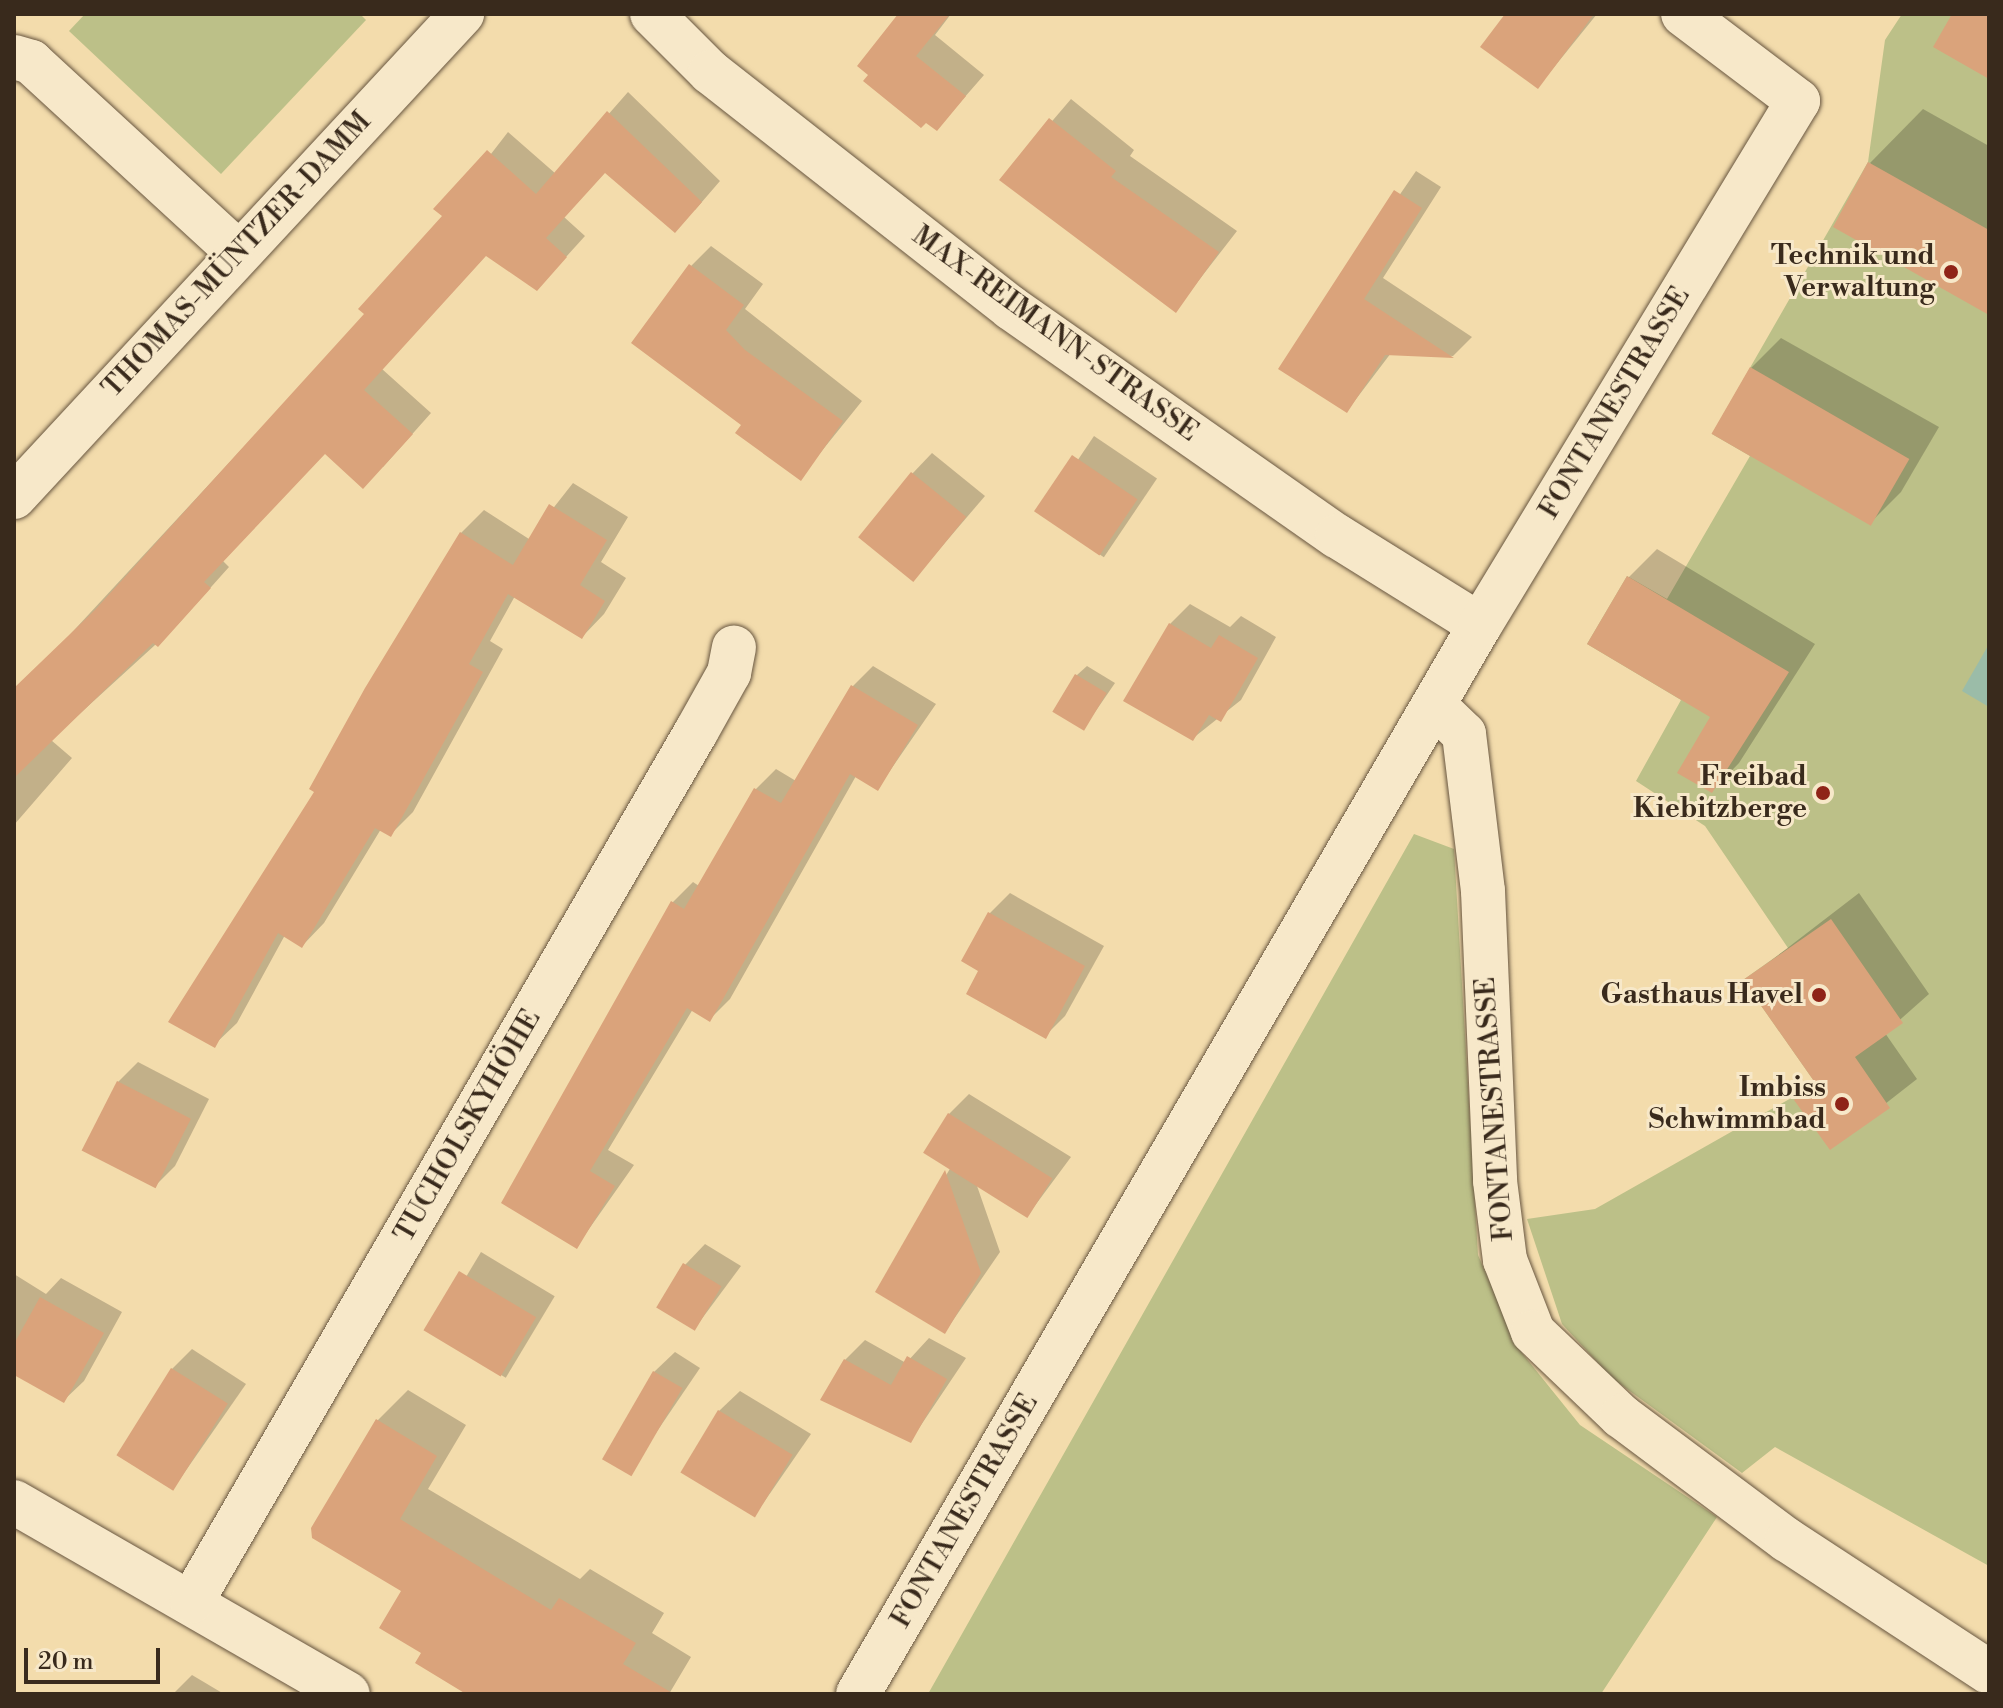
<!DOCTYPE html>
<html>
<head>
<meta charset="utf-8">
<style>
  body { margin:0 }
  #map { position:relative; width:2003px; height:1708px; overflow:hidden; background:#f3dcac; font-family:"Libre Bodoni",serif }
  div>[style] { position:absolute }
  .green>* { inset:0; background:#bcc088 }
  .water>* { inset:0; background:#9bbca8 }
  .shadow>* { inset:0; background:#0003; transform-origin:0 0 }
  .building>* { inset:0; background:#daa37b; transform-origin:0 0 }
  .roads { filter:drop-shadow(0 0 2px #685640) drop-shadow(0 0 2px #685640) }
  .street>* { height:44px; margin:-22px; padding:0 22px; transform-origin:22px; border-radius:22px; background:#f7e8c9 }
  .secondary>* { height:44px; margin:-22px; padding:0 22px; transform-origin:22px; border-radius:22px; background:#f7e8c9 }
  .dots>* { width:22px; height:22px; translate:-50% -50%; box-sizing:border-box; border:4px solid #f7e8c9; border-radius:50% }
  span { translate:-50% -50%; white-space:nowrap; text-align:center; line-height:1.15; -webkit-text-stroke:6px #f7e8c9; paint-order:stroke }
  .street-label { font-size:28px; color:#392a1c }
  .poi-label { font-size:28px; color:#392a1c; font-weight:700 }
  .right { translate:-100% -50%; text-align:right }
  .frame { position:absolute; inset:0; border:16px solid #392a1c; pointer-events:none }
  .scale { position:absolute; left:24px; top:1648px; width:136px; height:36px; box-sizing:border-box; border:4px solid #392a1c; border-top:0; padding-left:10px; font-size:24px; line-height:28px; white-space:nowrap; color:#392a1c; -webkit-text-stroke:6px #f7e8c9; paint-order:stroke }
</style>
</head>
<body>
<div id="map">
  <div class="green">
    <i style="clip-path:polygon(85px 14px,360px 14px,366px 20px,221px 174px,69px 31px)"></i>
    <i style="clip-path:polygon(1902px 14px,1989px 14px,1989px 1566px,1775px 1447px,1742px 1473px,1612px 1378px,1562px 1324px,1527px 1219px,1595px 1209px,1816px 1084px,1743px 980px,1788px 948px,1705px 826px,1636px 781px,1681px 700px,1587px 644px,1627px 576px,1667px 599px,1750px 456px,1712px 434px,1868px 162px,1885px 40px)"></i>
    <i style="clip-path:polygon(1414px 834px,1454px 849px,1478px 1255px,1501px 1308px,1522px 1353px,1580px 1425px,1717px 1517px,1601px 1694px,928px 1694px)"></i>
  </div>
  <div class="water">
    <i style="clip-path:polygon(1989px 644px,1989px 707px,1962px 691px)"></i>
  </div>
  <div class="shadow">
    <i style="clip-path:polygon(901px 14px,951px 14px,935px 35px,984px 75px,937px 129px)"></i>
    <i style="clip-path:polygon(1504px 14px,1597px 14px,1538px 87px)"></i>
    <i style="clip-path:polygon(628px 92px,720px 181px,695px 210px,606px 171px,564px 217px,585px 236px,556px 268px,487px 254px,382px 369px,431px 413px,383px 467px,325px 452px,223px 561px,229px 567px,178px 624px,51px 740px,72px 758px,14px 825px,14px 695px,367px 314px,508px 132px,556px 174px)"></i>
    <i style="clip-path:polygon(1071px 99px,1134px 150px,1130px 156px,1237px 231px,1175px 311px,1002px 180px)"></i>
    <i style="clip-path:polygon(1923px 109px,1989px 146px,1989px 313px,1870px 163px)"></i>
    <i style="clip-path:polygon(1416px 171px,1441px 187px,1383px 278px,1472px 337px,1453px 356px,1391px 353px,1347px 411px,1281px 368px)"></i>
    <i style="clip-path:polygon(711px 246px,763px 284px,745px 309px,862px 401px,800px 478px,691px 266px)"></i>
    <i style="clip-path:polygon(1781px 338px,1939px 427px,1901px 492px,1871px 522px,1751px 368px)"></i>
    <i style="left:1094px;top:436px;width:76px;height:95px;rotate:34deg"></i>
    <i style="clip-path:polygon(932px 453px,985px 496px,914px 579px,912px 474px)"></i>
    <i style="clip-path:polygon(573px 483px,628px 517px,601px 562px,626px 578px,604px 614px,582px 637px,515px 596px,490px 641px,503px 649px,413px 812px,391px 834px,381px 829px,324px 923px,302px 946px,285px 935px,237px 1023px,214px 1045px,317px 792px,367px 689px,461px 533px,484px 510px,529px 539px)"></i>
    <i style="clip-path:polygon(1657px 549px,1815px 644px,1739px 763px,1712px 791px,1713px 717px,1590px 644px,1629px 577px)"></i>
    <i style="clip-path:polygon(1190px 604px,1230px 627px,1241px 616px,1276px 637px,1241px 700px,1192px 739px,1170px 624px)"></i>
    <i style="clip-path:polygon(873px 666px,936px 704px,878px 788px,856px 776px,730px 999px,710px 1019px,693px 1009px,608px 1150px,634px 1165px,577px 1246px,504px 1202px,673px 902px,693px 882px,699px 886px,756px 789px,776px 769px,796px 781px,853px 686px)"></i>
    <i style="clip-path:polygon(1087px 666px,1115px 683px,1084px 728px,1077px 675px)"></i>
    <i style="clip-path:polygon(1010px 893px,1104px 946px,1065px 1016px,1045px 1036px,981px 970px,990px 913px)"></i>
    <i style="clip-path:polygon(1859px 893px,1929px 994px,1885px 1033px,1917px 1079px,1830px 1147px,1797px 1100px,1816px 1080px,1746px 980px)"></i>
    <i style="clip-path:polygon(138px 1062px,209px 1099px,175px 1166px,155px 1186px,118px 1082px)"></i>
    <i style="clip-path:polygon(969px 1094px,1071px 1157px,1028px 1215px,976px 1183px,1000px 1252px,945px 1332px,878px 1291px,951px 1167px,949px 1114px)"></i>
    <i style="clip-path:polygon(705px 1244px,741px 1266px,695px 1328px,685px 1265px)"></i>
    <i style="left:481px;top:1252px;width:86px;height:95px;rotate:31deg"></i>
    <i style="clip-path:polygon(14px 1274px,46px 1294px,61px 1278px,122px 1312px,84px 1381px,63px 1401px,14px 1373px)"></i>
    <i style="clip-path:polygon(929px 1338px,966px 1358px,911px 1440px,845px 1360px,865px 1340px,906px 1363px)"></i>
    <i style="clip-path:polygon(192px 1349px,246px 1384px,173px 1489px,172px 1369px)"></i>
    <i style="clip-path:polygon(675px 1352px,700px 1368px,628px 1474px,654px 1372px)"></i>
    <i style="clip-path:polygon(408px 1390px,466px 1425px,428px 1489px,580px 1579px,590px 1569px,664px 1613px,652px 1633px,691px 1657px,669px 1694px,531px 1694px,423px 1653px,403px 1590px,313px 1528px,378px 1420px)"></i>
    <i style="clip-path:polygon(740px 1391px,811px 1434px,755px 1515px,719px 1411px)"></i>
    <i style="clip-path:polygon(192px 1675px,224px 1694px,173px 1694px)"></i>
  </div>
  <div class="building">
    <i style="clip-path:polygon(898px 14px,950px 14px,916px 56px,966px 96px,937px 131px,926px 123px,921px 128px,863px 81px,868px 75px,857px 66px)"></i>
    <i style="clip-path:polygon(1505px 14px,1594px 14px,1538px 89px,1480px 47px)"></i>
    <i style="clip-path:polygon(1952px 14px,1989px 14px,1989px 79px,1933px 47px)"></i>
    <i style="clip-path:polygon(607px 111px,702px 202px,675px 233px,605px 173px,546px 238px,567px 257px,537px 291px,486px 256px,364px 390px,413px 434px,363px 489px,325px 454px,204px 582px,211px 588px,158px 647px,153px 643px,14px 778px,14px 688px,95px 610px,364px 314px,358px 309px,442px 216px,433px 209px,487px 150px,536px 194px)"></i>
    <i style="clip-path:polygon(1049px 118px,1116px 171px,1111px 177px,1219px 252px,1176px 313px,999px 180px)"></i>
    <i style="clip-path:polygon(1868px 162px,1989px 230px,1989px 315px,1833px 227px)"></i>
    <i style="clip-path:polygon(1394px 190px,1422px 208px,1364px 299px,1454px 358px,1385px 355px,1347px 413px,1278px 369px)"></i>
    <i style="clip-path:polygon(689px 264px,744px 305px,726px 330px,745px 350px,843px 421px,801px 481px,735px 433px,741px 425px,631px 343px)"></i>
    <i style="left:1750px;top:367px;width:184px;height:77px;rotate:30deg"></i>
    <i style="left:1072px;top:455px;width:79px;height:68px;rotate:34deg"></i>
    <i style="left:911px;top:472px;width:71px;height:84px;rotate:39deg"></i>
    <i style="clip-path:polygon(549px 504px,607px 540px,580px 585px,605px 601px,582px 639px,508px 594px,469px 664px,483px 672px,391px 837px,375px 828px,302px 948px,278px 933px,215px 1048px,168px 1022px,314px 792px,309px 789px,365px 688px,460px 532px,513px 565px)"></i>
    <i style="clip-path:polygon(1627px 576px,1789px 672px,1712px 793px,1677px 773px,1710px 717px,1587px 644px)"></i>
    <i style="clip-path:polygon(1169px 623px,1211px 648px,1219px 635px,1258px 658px,1221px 722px,1209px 715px,1193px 741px,1123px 701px)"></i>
    <i style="left:1075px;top:674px;width:37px;height:44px;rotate:31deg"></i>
    <i style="clip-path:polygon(851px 685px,918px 725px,878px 791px,850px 774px,710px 1022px,687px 1008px,590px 1171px,615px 1186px,577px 1249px,501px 1203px,671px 901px,684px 909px,754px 788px,781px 803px)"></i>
    <i style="clip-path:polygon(988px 912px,1085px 966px,1046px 1039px,966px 994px,978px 971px,961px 961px)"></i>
    <i style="clip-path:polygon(1831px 919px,1903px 1023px,1855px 1057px,1890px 1108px,1830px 1150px,1794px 1100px,1816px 1084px,1743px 980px)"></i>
    <i style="left:117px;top:1081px;width:83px;height:78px;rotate:27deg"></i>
    <i style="left:948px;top:1113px;width:123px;height:47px;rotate:32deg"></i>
    <i style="clip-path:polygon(945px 1170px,981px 1273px,945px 1334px,875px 1292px)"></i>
    <i style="left:683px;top:1263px;width:45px;height:52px;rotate:31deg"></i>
    <i style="left:459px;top:1271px;width:90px;height:69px;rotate:31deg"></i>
    <i style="clip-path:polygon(40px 1297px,104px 1333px,64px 1403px,14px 1375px,14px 1344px)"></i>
    <i style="clip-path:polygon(907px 1356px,947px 1379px,911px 1443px,820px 1400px,844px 1359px,891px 1385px)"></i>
    <i style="left:171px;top:1368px;width:67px;height:103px;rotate:32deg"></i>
    <i style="left:653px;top:1371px;width:34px;height:102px;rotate:30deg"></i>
    <i style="left:718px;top:1410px;width:87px;height:73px;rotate:31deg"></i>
    <i style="clip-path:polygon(376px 1419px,437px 1456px,400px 1519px,551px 1610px,559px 1598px,636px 1643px,623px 1664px,674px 1694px,466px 1694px,415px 1663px,421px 1653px,379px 1628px,401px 1591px,312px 1538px,311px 1528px)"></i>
  </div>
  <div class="roads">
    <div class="street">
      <i style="left:652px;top:14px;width:82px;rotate:45deg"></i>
      <i style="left:710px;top:72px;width:382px;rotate:38.1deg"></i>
      <i style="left:1011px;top:308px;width:398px;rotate:35deg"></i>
      <i style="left:1337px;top:536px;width:168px;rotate:31.9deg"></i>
      <i style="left:14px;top:57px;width:18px;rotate:16deg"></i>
      <i style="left:31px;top:62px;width:282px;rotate:42.6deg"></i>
      <i style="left:1436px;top:707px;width:39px;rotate:44deg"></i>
      <i style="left:1464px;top:734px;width:158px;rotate:83.1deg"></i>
      <i style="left:1483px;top:891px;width:290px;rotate:87.6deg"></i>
      <i style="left:1495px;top:1181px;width:80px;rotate:82.8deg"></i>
      <i style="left:1505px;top:1260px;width:77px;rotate:68.7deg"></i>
      <i style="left:1533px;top:1332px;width:122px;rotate:43.7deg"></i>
      <i style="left:1621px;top:1416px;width:207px;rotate:36.8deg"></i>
      <i style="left:1787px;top:1540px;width:241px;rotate:33.2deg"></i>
      <i style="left:14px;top:1502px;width:385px;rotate:29.9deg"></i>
      <i style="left:192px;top:1601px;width:1005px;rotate:-59.89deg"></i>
      <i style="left:696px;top:732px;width:68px;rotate:-60.8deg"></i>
      <i style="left:729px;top:673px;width:26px;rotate:-79deg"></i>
      <i style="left:858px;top:1694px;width:1237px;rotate:-59.81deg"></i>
      <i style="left:1480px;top:625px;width:613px;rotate:-58.75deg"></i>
      <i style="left:1798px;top:101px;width:144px;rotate:-142.9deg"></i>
    </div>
    <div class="secondary">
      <i style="left:14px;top:497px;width:659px;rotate:-47.15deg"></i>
    </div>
  </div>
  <div class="dots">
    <i style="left:1951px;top:272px;background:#8f2418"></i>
    <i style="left:1823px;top:793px;background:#8f2418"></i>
    <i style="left:1819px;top:995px;background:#8f2418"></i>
    <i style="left:1842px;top:1104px;background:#8f2418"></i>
  </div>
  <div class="street-label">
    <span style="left:237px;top:255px;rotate:-47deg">THOMAS-MÜNTZER-DAMM</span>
    <span style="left:1055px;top:334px;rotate:36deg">MAX-REIMANN-STRASSE</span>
    <span style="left:1615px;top:403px;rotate:-59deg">FONTANESTRASSE</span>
    <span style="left:1495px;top:1109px;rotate:-94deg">FONTANESTRASSE</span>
    <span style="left:468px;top:1126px;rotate:-60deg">TUCHOLSKYHÖHE</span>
    <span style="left:965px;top:1511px;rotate:-60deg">FONTANESTRASSE</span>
  </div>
  <div class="poi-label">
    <span class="right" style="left:1935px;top:272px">Technik und<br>Verwaltung</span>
    <span class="right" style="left:1807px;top:793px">Freibad<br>Kiebitzberge</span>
    <span class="right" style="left:1803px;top:995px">Gasthaus Havel</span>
    <span class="right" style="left:1826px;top:1104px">Imbiss<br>Schwimmbad</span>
  </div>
  <div class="frame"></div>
  <div class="scale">20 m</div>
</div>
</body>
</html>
